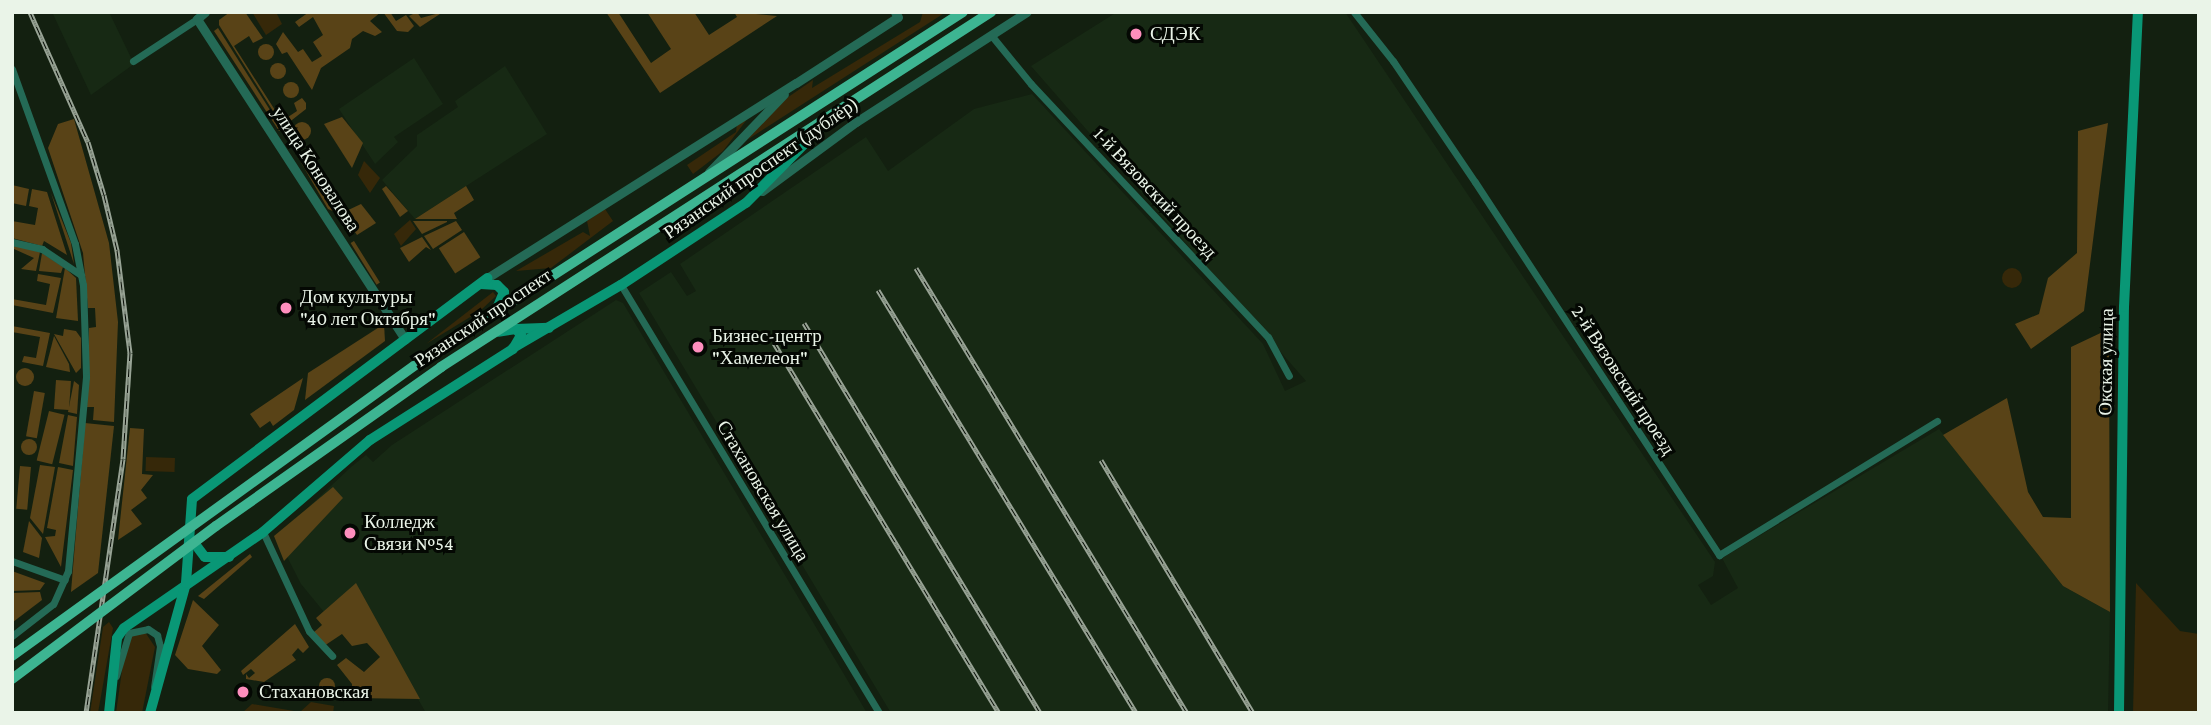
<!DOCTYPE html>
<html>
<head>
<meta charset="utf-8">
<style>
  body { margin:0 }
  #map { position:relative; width:2211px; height:725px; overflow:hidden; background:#132010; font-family:"Crimson Pro",serif }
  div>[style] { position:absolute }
  .built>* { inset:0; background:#172914 }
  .green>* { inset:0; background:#362809; transform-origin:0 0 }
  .round { border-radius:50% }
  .forest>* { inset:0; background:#594317; transform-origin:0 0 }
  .minor>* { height:7px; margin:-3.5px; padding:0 3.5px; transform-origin:3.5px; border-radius:3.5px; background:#246a56 }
  .tertiary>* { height:9px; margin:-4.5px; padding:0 4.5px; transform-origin:4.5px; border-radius:4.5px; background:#246a56 }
  .secondary>* { height:10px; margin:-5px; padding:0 5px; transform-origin:5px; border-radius:5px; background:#099776 }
  .primary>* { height:10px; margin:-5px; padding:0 5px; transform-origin:5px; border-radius:5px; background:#3db592 }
  .rail>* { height:5px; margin-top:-2.5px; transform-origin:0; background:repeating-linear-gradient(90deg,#040803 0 8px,#98a395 0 16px); box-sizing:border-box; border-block:2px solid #98a395 }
  .primary-bridge>* { height:10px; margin:-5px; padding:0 5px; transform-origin:5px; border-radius:5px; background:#3db592 }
  .dots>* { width:19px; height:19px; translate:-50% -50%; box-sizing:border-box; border:4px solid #040803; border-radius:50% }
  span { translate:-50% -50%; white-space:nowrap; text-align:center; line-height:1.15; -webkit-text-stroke:6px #040803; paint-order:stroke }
  .poi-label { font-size:19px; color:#eaf4e8 }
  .left { translate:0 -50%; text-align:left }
  .street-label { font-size:19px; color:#eaf4e8 }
  .frame { position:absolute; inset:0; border:14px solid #eaf4e8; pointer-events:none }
</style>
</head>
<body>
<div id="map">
  <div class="built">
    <i style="clip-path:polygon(52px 12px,109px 12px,134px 64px,91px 95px)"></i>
    <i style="clip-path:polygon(1117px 12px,1345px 12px,1715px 562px,1713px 576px,1698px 585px,1711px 605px,1738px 588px,1722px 558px,1939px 429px,2063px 586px,2110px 612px,2108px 713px,891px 713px,639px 293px,671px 272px,687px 296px,696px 291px,680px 264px,866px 137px,888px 171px,974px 109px,1032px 94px,1263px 344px,1285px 391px,1306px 381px,1031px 66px)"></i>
    <i style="clip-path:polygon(414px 58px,443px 104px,394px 137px,398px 142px,375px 164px,339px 109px)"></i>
    <i style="clip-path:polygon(505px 66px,547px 134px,415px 219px,382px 180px,417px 146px,417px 135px,458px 107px,455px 101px)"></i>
    <i style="clip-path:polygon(616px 300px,623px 303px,867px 713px,426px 713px,354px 587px,324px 612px,301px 584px,277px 537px,351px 467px,366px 455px,373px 462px,392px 445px)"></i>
  </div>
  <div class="green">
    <i style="clip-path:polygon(252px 12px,276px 12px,282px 24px,266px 35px)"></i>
    <i style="clip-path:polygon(923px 12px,946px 12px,747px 140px,781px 102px,813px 80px,812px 88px,920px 22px)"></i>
    <i style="clip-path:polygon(748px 118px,723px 151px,693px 174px,687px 165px,736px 132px,737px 123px)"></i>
    <i style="clip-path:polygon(364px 161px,380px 178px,370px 193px,358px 175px)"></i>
    <i style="clip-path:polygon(605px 209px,613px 221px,551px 268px,516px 271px,583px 232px,590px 236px,587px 221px)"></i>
    <i style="clip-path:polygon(410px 220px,416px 229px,401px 246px,394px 234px)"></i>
    <i class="round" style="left:2002px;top:268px;width:20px;height:20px"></i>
    <i style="clip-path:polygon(493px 292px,496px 296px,480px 311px,426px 344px)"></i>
    <i style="left:146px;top:457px;width:29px;height:14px;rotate:2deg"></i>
    <i style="clip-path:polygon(2136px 583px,2180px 631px,2199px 634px,2199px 713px,2133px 713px)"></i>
    <i style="clip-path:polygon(109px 622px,113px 628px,98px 713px,90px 713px,103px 627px)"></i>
    <i style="clip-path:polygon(145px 632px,155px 647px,142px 713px,116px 713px,126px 642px,133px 634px)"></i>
    <i style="clip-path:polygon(311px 702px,334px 706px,333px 713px,242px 713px,252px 704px,300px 712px)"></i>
  </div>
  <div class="forest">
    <i style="clip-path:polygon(230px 12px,245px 12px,263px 38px,253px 43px,249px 36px,234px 46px,282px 121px,297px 111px,294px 103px,302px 98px,306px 103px,306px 109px,283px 127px,219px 25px,219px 20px)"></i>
    <i style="clip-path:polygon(309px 12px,381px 12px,370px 21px,382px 32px,375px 36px,363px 31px,352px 39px,350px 48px,321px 68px,312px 90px,287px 52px,282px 54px,276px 44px,283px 32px,298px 52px,303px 49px,312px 62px,322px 56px,313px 42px,323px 35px,313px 17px,299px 27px,295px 22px)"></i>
    <i style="clip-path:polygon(383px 12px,390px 12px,396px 21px,406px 15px,414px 26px,408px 32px,397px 31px)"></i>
    <i style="clip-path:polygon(417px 12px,421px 18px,443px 12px,420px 27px,409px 16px)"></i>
    <i style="clip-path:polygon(606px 12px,618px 12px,651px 63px,671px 49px,647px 12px,694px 12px,709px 35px,737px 17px,734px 12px,777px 16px,660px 93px)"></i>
    <i style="clip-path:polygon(218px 28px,282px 129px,279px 131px,214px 31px)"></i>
    <i class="round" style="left:258px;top:44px;width:16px;height:16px"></i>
    <i class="round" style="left:270px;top:63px;width:16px;height:16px"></i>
    <i class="round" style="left:283px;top:82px;width:16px;height:16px"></i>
    <i style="clip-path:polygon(342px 117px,363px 143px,352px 168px,324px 124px)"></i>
    <i style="clip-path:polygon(74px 119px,109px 243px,118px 322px,114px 422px,93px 420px,94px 407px,87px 407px,89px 328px,96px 327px,95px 308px,88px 308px,83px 253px,48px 148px,58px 124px)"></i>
    <i class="round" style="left:293px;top:122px;width:18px;height:18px"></i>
    <i style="clip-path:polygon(2108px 123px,2084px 311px,2031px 349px,2015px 324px,2039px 314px,2048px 278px,2077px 253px,2078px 131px)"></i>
    <i style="clip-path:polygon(285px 135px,335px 212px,328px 209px)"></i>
    <i style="clip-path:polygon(12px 185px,29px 189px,26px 206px,12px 203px)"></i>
    <i style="clip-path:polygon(386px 186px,408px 211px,400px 217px,382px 189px)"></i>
    <i style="clip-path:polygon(466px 186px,474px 200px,454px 213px,457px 219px,415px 219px)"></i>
    <i style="clip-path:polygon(32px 189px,47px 192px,67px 255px,44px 241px,42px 246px,12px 238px,12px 221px,35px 225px,38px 208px,29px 206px)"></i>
    <i style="clip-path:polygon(51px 193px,71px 243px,74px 264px)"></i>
    <i style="clip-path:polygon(361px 204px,376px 223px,357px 235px,342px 213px)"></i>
    <i style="clip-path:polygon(413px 221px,447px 221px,447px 222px,422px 234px)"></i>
    <i style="clip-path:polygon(456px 221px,462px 230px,433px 249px,424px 236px)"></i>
    <i style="left:464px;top:232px;width:30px;height:30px;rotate:57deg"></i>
    <i style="clip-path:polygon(422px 237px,431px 250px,426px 247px,409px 262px,400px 248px)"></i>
    <i style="left:354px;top:241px;width:49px;height:4px;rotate:58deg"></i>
    <i style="clip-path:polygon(12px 245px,40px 252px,36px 271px,21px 269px,34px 258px,14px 249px,12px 256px)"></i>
    <i style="clip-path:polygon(42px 253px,63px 267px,61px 273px,39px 271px)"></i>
    <i style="clip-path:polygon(65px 268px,76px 278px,78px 321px,56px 318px)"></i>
    <i style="clip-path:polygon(38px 274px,61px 278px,53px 313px,12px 305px,12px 299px,46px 305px,50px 284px,37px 281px)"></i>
    <i style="clip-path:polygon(384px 324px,385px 341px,305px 400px,308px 373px)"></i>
    <i style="clip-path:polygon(12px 326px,50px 333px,43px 366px,22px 362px,24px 356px,36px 358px,40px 337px,12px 332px)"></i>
    <i style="clip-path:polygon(64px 329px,76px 331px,81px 338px,81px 368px,76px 373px,54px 334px,63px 336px)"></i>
    <i style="clip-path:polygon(2109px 329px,2110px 612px,2063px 586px,1943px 435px,2007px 398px,2028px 492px,2043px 517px,2071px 518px,2071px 347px)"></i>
    <i style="clip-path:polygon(54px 336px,69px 364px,70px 372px,46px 367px)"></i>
    <i class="round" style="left:16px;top:368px;width:18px;height:18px"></i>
    <i style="clip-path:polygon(303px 378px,294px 410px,273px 426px,270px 421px,260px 428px,250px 414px)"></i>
    <i style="left:56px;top:380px;width:15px;height:29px;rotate:4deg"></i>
    <i style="clip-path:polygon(74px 381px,79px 385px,77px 414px,68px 412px)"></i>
    <i style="left:34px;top:391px;width:11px;height:46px;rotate:10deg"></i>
    <i style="left:49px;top:411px;width:16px;height:51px;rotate:14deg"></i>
    <i style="clip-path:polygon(68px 415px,77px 417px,73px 466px,59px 463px)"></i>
    <i style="clip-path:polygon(85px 423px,114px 426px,98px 573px,71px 592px)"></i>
    <i style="clip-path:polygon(130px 428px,144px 429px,142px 474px,153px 475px,141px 490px,147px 498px,131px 510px,142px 524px,118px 540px)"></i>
    <i class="round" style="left:21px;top:439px;width:16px;height:16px"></i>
    <i style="clip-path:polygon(40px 465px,55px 467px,43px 534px,30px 518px)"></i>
    <i style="left:20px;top:466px;width:11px;height:43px;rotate:5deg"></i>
    <i style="clip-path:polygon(58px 467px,73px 470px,61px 567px,45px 537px,55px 536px,56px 530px,47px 528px)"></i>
    <i style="clip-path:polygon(333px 487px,343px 498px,284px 561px,274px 536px)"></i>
    <i style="clip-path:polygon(29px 521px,42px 538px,39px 558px,23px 552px)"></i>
    <i style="clip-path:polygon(250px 554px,252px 557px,204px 599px,198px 596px)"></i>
    <i style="clip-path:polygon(12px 571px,45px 583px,40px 590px,12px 591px)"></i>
    <i style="clip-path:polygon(356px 583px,420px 699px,352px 698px,352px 684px,337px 665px,346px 658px,364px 672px,380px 657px,367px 643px,352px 646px,342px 634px,324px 646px,313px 633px,322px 625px,316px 618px)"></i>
    <i style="clip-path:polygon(40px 592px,42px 600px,13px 622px,12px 593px)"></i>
    <i style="clip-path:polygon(193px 600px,219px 625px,202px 646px,221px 670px,217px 674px,188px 669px,175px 655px)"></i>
    <i style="clip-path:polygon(295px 624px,309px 647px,303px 653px,298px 648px,292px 655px,296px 660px,264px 682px,246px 679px,246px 674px,249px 678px,255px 673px,251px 669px,243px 675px,241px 671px)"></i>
    <i class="round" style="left:319px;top:678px;width:16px;height:16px"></i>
  </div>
  <div class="minor">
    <i style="left:1354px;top:12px;width:63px;rotate:51.5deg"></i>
    <i style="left:1393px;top:61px;width:146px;rotate:55.9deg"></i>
    <i style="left:1475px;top:182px;width:446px;rotate:56.8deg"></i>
    <i style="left:1719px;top:555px;width:256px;rotate:-31.6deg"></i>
    <i style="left:991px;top:35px;width:63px;rotate:50.8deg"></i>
    <i style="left:1031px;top:84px;width:347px;rotate:46.9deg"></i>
    <i style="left:1268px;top:337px;width:44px;rotate:61.7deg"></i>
    <i style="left:133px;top:61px;width:77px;rotate:-33.3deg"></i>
    <i style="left:12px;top:69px;width:186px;rotate:70.2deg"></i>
    <i style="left:75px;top:244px;width:42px;rotate:79deg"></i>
    <i style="left:83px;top:285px;width:92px;rotate:88.1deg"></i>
    <i style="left:86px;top:377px;width:195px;rotate:95.3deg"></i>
    <i style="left:68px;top:571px;width:36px;rotate:114deg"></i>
    <i style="left:53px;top:604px;width:52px;rotate:142deg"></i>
    <i style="left:12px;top:242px;width:31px;rotate:13deg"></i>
    <i style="left:42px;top:249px;width:47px;rotate:33.7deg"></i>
    <i style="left:621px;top:285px;width:500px;rotate:58.9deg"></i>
    <i style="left:263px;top:532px;width:109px;rotate:65.1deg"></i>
    <i style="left:309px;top:631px;width:34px;rotate:47deg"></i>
    <i style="left:12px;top:561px;width:56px;rotate:19.7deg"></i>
    <i style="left:116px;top:676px;width:45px;rotate:-73.2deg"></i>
    <i style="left:129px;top:633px;width:19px;rotate:-12deg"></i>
    <i style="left:148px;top:629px;width:11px;rotate:34deg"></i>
    <i style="left:157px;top:635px;width:11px;rotate:75deg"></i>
    <i style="left:160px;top:646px;width:41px;rotate:98.3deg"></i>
  </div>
  <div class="tertiary">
    <i style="left:205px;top:12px;width:11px;rotate:139deg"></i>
    <i style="left:197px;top:19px;width:382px;rotate:57deg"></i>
    <i style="left:709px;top:172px;width:108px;rotate:-46.1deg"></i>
    <i style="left:762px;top:191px;width:117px;rotate:-36.3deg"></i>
    <i style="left:856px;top:122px;width:203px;rotate:-32.8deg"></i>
    <i style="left:487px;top:278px;width:365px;rotate:-32.3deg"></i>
    <i style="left:796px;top:83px;width:121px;rotate:-32.9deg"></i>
    <i style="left:898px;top:17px;width:6px;rotate:-121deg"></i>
  </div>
  <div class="secondary">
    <i style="left:481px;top:284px;width:16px;rotate:4deg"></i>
    <i style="left:497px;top:285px;width:10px;rotate:45deg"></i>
    <i style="left:504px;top:292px;width:21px;rotate:113deg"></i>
    <i style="left:516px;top:329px;width:33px;rotate:-2deg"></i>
    <i style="left:513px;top:348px;width:125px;rotate:-30.3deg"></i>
    <i style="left:621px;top:285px;width:149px;rotate:-33.3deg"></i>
    <i style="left:746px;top:203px;width:117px;rotate:-45.3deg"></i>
    <i style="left:192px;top:540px;width:21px;rotate:53deg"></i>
    <i style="left:205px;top:557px;width:24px"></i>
    <i style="left:109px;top:713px;width:75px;rotate:-83.9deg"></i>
    <i style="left:117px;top:638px;width:12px;rotate:-55deg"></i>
    <i style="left:124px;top:628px;width:169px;rotate:-34.6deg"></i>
    <i style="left:263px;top:532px;width:141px;rotate:-40.7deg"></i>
    <i style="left:370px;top:440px;width:169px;rotate:-32.5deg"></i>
    <i style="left:513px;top:349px;width:16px;rotate:-60deg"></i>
    <i style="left:521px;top:335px;width:8px;rotate:-130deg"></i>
    <i style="left:516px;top:329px;width:18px;rotate:171deg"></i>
    <i style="left:150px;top:713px;width:135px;rotate:-74.5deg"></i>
    <i style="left:186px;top:583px;width:84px;rotate:-85.9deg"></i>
    <i style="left:192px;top:499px;width:369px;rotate:-36.8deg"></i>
    <i style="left:2119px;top:713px;width:406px;rotate:-89.3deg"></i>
    <i style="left:2124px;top:307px;width:295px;rotate:-87.3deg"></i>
  </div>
  <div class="primary">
    <i style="left:432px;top:353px;width:631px;rotate:-32.71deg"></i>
    <i style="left:441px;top:367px;width:655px;rotate:-32.84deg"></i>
  </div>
  <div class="rail">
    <i style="left:30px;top:12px;width:142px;rotate:66deg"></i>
    <i style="left:88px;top:142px;width:55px;rotate:73.2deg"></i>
    <i style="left:104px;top:195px;width:57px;rotate:76.7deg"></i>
    <i style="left:117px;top:250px;width:104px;rotate:82.8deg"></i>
    <i style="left:130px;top:353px;width:106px;rotate:93.8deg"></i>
    <i style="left:123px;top:459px;width:257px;rotate:98.3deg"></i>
    <i style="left:916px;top:268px;width:521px;rotate:58.66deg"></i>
    <i style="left:878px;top:290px;width:495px;rotate:58.6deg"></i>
    <i style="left:804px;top:323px;width:456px;rotate:58.8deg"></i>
    <i style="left:774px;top:343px;width:433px;rotate:58.7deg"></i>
    <i style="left:1101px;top:460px;width:295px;rotate:59deg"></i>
  </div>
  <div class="primary-bridge">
    <i style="left:12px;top:656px;width:518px;rotate:-35.81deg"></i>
    <i style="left:12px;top:679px;width:255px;rotate:-36.9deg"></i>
    <i style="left:216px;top:526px;width:276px;rotate:-35.2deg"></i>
  </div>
  <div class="dots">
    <i style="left:1136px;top:34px;background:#fe8ebd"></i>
    <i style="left:286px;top:308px;background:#fe8ebd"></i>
    <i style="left:698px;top:347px;background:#fe8ebd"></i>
    <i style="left:350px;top:533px;background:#fe8ebd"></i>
    <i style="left:243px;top:692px;background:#fe8ebd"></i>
  </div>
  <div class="poi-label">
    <span class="left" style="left:1150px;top:34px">СДЭК</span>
    <span class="left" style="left:300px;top:308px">Дом культуры<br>"40 лет Октября"</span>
    <span class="left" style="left:712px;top:347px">Бизнес-центр<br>"Хамелеон"</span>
    <span class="left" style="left:364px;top:533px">Колледж<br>Связи №54</span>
    <span class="left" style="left:259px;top:692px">Стахановская</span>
  </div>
  <div class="street-label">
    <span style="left:761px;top:168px;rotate:-35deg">Рязанский проспект (дублёр)</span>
    <span style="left:316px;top:169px;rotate:57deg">улица Коновалова</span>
    <span style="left:1155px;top:193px;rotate:47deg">1-й Вязовский проезд</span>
    <span style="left:483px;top:318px;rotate:-34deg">Рязанский проспект</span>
    <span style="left:2106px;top:362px;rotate:-89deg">Окская улица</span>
    <span style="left:1623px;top:380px;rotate:57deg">2-й Вязовский проезд</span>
    <span style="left:763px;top:491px;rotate:59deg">Стахановская улица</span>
  </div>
  <div class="frame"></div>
</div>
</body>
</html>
